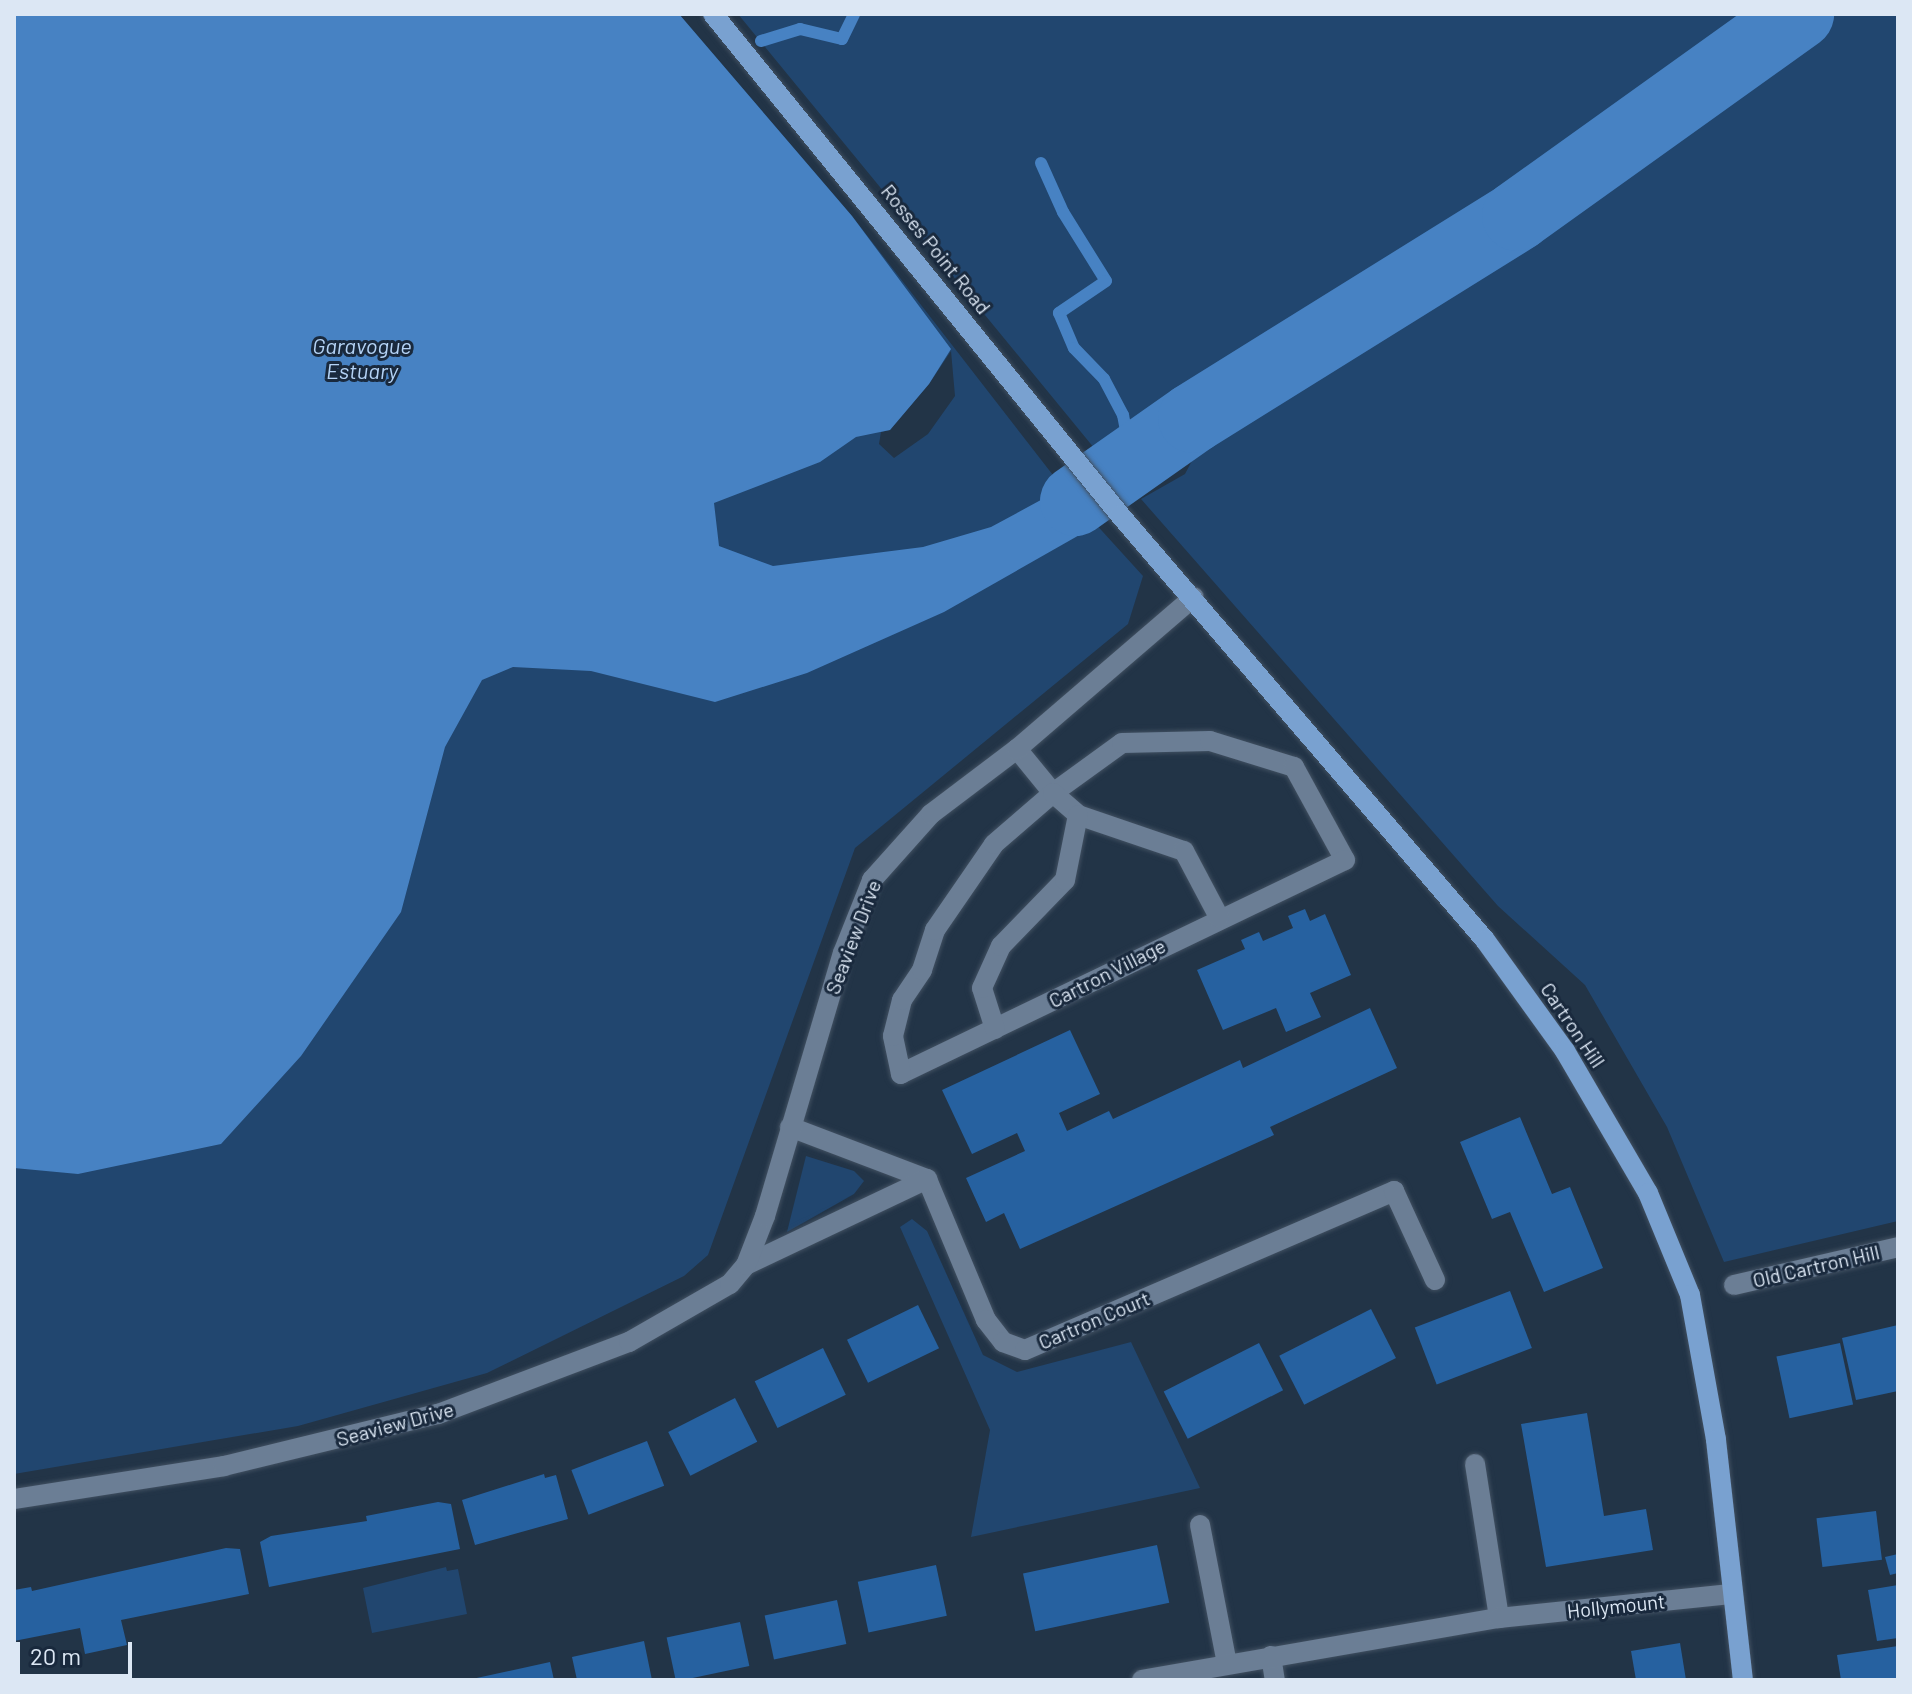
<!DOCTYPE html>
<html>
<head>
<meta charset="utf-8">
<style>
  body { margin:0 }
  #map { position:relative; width:1912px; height:1694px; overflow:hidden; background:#223447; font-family:Barlow,sans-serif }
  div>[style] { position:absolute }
  .green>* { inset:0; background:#21466f }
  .water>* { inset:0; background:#4782c3 }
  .stream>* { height:12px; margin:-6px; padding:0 6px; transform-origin:6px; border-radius:6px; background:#4782c3 }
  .river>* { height:70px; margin:-35px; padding:0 35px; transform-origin:35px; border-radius:35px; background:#4782c3 }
  .building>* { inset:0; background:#2661a0; transform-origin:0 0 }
  .roads { filter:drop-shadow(0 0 2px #415061) drop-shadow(0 0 2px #415061) }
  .minor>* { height:20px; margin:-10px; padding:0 10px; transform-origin:10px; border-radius:10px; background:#6b7e95 }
  .major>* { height:20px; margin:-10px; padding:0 10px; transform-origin:10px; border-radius:10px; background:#79a1d0 }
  span { translate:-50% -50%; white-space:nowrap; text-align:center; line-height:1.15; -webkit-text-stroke:6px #19293d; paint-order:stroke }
  .street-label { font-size:20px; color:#dce7f4 }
  .water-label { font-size:22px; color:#b4d3f6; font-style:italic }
  .frame { position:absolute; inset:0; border:16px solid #dce7f4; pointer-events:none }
  .scale { position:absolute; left:16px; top:1642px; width:116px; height:36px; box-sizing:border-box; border:4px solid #dce7f4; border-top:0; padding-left:10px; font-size:24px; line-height:28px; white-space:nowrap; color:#dce7f4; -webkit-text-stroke:6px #19293d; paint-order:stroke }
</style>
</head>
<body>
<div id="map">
  <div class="green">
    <i style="clip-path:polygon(evenodd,14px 14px,679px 14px,852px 216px,1063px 488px,1143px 576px,1128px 624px,855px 848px,708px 1255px,684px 1276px,487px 1373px,298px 1426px,14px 1474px,14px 14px,951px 351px,955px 396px,928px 434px,894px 458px,879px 444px,881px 432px,890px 430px,929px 384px,951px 351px)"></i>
    <i style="clip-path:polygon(738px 14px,1777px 14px,1503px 220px,1396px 282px,1364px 291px,1339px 313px,1240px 362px,1226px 383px,1108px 465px)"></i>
    <i style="clip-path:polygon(1835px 14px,1898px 14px,1898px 1221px,1724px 1262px,1667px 1127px,1585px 985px,1498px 906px,1141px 499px,1185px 474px,1203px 440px,1379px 332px,1448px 300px,1493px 255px,1623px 169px)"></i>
    <i style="clip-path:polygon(806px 1156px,854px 1171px,864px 1181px,854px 1194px,787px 1232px)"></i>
    <i style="clip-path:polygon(912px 1219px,927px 1231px,983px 1355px,1017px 1372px,1131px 1342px,1200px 1488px,971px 1537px,990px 1430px,900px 1227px)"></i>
    <i style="clip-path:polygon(446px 1567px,447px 1571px,458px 1569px,467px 1614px,372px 1633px,363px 1588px)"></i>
  </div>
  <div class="water">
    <i style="clip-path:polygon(14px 14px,679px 14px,852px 216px,951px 349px,929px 384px,890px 430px,856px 437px,820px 462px,714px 503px,719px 546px,773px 566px,923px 547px,991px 527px,1063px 488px,1097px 525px,944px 612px,807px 673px,715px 702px,591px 671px,513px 667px,482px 680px,445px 747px,401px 912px,301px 1056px,221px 1144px,78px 1174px,14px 1168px)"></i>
  </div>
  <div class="stream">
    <i style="left:761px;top:41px;width:41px;rotate:-17.1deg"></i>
    <i style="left:800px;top:29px;width:43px;rotate:13.4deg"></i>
    <i style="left:842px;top:39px;width:28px;rotate:-64deg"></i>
    <i style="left:1041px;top:163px;width:54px;rotate:65.8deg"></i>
    <i style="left:1063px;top:212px;width:81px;rotate:58.1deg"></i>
    <i style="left:1106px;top:281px;width:57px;rotate:145.8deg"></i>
    <i style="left:1059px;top:313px;width:38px;rotate:67deg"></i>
    <i style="left:1074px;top:348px;width:43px;rotate:45.9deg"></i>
    <i style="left:1104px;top:379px;width:41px;rotate:62.2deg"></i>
    <i style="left:1123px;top:415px;width:48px;rotate:79.2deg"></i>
  </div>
  <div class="river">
    <i style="left:1075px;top:501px;width:144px;rotate:-35.1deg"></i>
    <i style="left:1193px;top:418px;width:382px;rotate:-31.9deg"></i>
    <i style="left:1517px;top:216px;width:347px;rotate:-35.6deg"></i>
  </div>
  <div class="building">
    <i style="clip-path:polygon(1305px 909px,1310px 921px,1325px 914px,1351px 975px,1310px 993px,1321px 1017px,1286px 1032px,1276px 1008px,1223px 1030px,1197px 970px,1245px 949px,1241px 940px,1259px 932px,1263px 941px,1293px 928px,1288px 916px)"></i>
    <i style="clip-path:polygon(1370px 1008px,1397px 1068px,1270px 1127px,1274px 1135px,1020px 1249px,1004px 1213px,986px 1222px,966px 1178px,1025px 1151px,1017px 1133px,972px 1154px,942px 1090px,1070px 1030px,1100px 1094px,1059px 1113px,1067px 1131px,1109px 1111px,1113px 1119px,1240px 1060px,1243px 1068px)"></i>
    <i style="clip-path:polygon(1520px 1117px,1552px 1194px,1570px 1187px,1603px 1268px,1544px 1292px,1510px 1212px,1492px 1219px,1460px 1142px)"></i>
    <i style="left:1510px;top:1291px;width:61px;height:102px;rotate:69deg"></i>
    <i style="left:918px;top:1305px;width:48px;height:79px;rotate:64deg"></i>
    <i style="left:1371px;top:1309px;width:55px;height:103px;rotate:63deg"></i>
    <i style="clip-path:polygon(1898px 1325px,1898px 1391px,1856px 1400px,1842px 1338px)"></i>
    <i style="left:1259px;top:1343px;width:53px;height:107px;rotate:63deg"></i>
    <i style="left:1840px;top:1343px;width:63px;height:65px;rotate:78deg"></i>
    <i style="left:823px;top:1348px;width:52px;height:76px;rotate:64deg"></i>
    <i style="left:735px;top:1398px;width:49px;height:75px;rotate:63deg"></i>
    <i style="clip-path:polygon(1587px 1413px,1604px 1516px,1646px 1509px,1653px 1550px,1546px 1567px,1521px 1424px)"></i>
    <i style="left:647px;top:1441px;width:48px;height:81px;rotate:69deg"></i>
    <i style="clip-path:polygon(544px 1474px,545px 1478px,556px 1475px,568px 1519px,475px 1545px,462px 1500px)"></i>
    <i style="clip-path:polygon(438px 1502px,451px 1504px,460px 1549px,269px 1587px,260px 1542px,271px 1536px,367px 1521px,366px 1516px)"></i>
    <i style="left:1876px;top:1511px;width:49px;height:60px;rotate:83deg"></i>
    <i style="left:1157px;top:1545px;width:59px;height:137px;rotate:78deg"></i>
    <i style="clip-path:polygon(226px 1548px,240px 1549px,249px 1594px,121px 1620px,127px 1645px,85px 1654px,80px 1628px,14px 1641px,14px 1590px,31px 1587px,32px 1591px)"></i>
    <i style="clip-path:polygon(1898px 1554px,1898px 1573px,1890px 1575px,1885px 1557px)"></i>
    <i style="left:936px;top:1565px;width:52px;height:80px;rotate:78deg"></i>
    <i style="clip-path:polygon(1898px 1585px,1898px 1638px,1877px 1641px,1868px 1590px)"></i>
    <i style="left:837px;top:1600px;width:45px;height:74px;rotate:78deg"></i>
    <i style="left:740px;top:1622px;width:45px;height:75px;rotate:78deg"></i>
    <i style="clip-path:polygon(644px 1641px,652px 1680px,577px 1680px,572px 1657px)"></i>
    <i style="clip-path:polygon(1680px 1643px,1686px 1680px,1636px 1680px,1631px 1651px)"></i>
    <i style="clip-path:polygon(1898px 1646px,1898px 1680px,1841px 1680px,1837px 1655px)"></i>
    <i style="clip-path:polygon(550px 1662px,554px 1680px,472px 1680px,472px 1679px)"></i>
  </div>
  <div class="roads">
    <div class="minor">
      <i style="left:1017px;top:749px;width:57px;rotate:50.7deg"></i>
      <i style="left:1053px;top:793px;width:85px;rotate:-35.9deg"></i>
      <i style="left:1122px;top:743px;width:88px;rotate:-1.3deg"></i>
      <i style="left:1210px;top:741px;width:88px;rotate:17.2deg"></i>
      <i style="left:1294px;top:767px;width:106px;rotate:61.3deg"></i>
      <i style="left:1345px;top:860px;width:493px;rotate:154.3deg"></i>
      <i style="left:901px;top:1074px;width:39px;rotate:-102deg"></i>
      <i style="left:893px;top:1036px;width:37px;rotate:-76deg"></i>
      <i style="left:902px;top:1000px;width:36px;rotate:-56deg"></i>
      <i style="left:922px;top:970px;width:42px;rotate:-72deg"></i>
      <i style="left:935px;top:930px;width:104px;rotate:-55.5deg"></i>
      <i style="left:994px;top:844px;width:78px;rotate:-40.8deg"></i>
      <i style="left:1053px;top:793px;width:33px;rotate:41deg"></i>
      <i style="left:1078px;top:815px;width:112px;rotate:18.8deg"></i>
      <i style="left:1184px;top:851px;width:75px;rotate:62.1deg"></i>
      <i style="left:995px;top:1029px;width:43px;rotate:-107.6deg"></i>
      <i style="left:982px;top:988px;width:46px;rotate:-65.7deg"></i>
      <i style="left:1001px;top:946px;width:92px;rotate:-45.9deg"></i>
      <i style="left:1065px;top:880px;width:66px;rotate:-78.7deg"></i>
      <i style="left:790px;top:1127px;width:147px;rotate:20.8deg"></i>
      <i style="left:927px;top:1179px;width:153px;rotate:67.3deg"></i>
      <i style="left:986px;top:1320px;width:28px;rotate:52deg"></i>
      <i style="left:1003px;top:1342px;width:23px;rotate:20deg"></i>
      <i style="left:1025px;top:1350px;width:402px;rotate:-23.3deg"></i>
      <i style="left:1394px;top:1191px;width:98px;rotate:65.3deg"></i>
      <i style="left:746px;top:1265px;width:200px;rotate:-25.4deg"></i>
      <i style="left:1734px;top:1285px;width:168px;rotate:-13deg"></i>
      <i style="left:1475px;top:1464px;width:156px;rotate:81.1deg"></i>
      <i style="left:14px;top:1499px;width:213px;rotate:-8.9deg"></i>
      <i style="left:224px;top:1466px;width:220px;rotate:-13.7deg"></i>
      <i style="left:438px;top:1414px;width:204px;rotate:-20.7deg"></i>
      <i style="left:629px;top:1342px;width:116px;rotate:-29.9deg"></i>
      <i style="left:730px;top:1284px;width:25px;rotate:-50deg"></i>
      <i style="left:746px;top:1265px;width:53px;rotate:-68.8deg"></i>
      <i style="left:765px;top:1216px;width:274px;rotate:-73.5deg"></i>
      <i style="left:843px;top:953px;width:79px;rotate:-68.3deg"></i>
      <i style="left:872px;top:880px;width:89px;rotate:-48.2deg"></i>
      <i style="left:931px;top:814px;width:108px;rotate:-37.1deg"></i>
      <i style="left:1017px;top:749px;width:233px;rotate:-40.7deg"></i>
      <i style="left:1200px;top:1525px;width:142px;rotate:79deg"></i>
      <i style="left:1271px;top:1656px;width:24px;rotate:81deg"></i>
      <i style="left:1142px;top:1680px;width:362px;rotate:-9.9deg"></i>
      <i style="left:1499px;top:1618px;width:235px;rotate:-5.9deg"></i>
    </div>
    <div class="major">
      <i style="left:713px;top:14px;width:645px;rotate:50.91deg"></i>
      <i style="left:1120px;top:515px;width:560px;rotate:49.34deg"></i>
      <i style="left:1485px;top:940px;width:137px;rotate:54.2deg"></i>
      <i style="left:1565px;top:1051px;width:164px;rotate:59.7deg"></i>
      <i style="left:1648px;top:1193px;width:110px;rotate:67.6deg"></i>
      <i style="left:1690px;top:1295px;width:147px;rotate:79.8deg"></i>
      <i style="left:1716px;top:1440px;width:242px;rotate:83.6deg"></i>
    </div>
  </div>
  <div class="street-label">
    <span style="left:936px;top:249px;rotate:51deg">Rosses Point Road</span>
    <span style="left:853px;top:937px;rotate:-69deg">Seaview Drive</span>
    <span style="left:1107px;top:973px;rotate:-27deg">Cartron Village</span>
    <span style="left:1573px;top:1025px;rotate:56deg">Cartron Hill</span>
    <span style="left:1816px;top:1266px;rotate:-13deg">Old Cartron Hill</span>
    <span style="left:1094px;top:1320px;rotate:-23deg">Cartron Court</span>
    <span style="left:395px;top:1424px;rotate:-15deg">Seaview Drive</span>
    <span style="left:1616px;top:1606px;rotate:-6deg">Hollymount</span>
  </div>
  <div class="water-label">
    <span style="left:362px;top:358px">Garavogue<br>Estuary</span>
  </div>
  <div class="frame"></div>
  <div class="scale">20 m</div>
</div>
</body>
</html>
